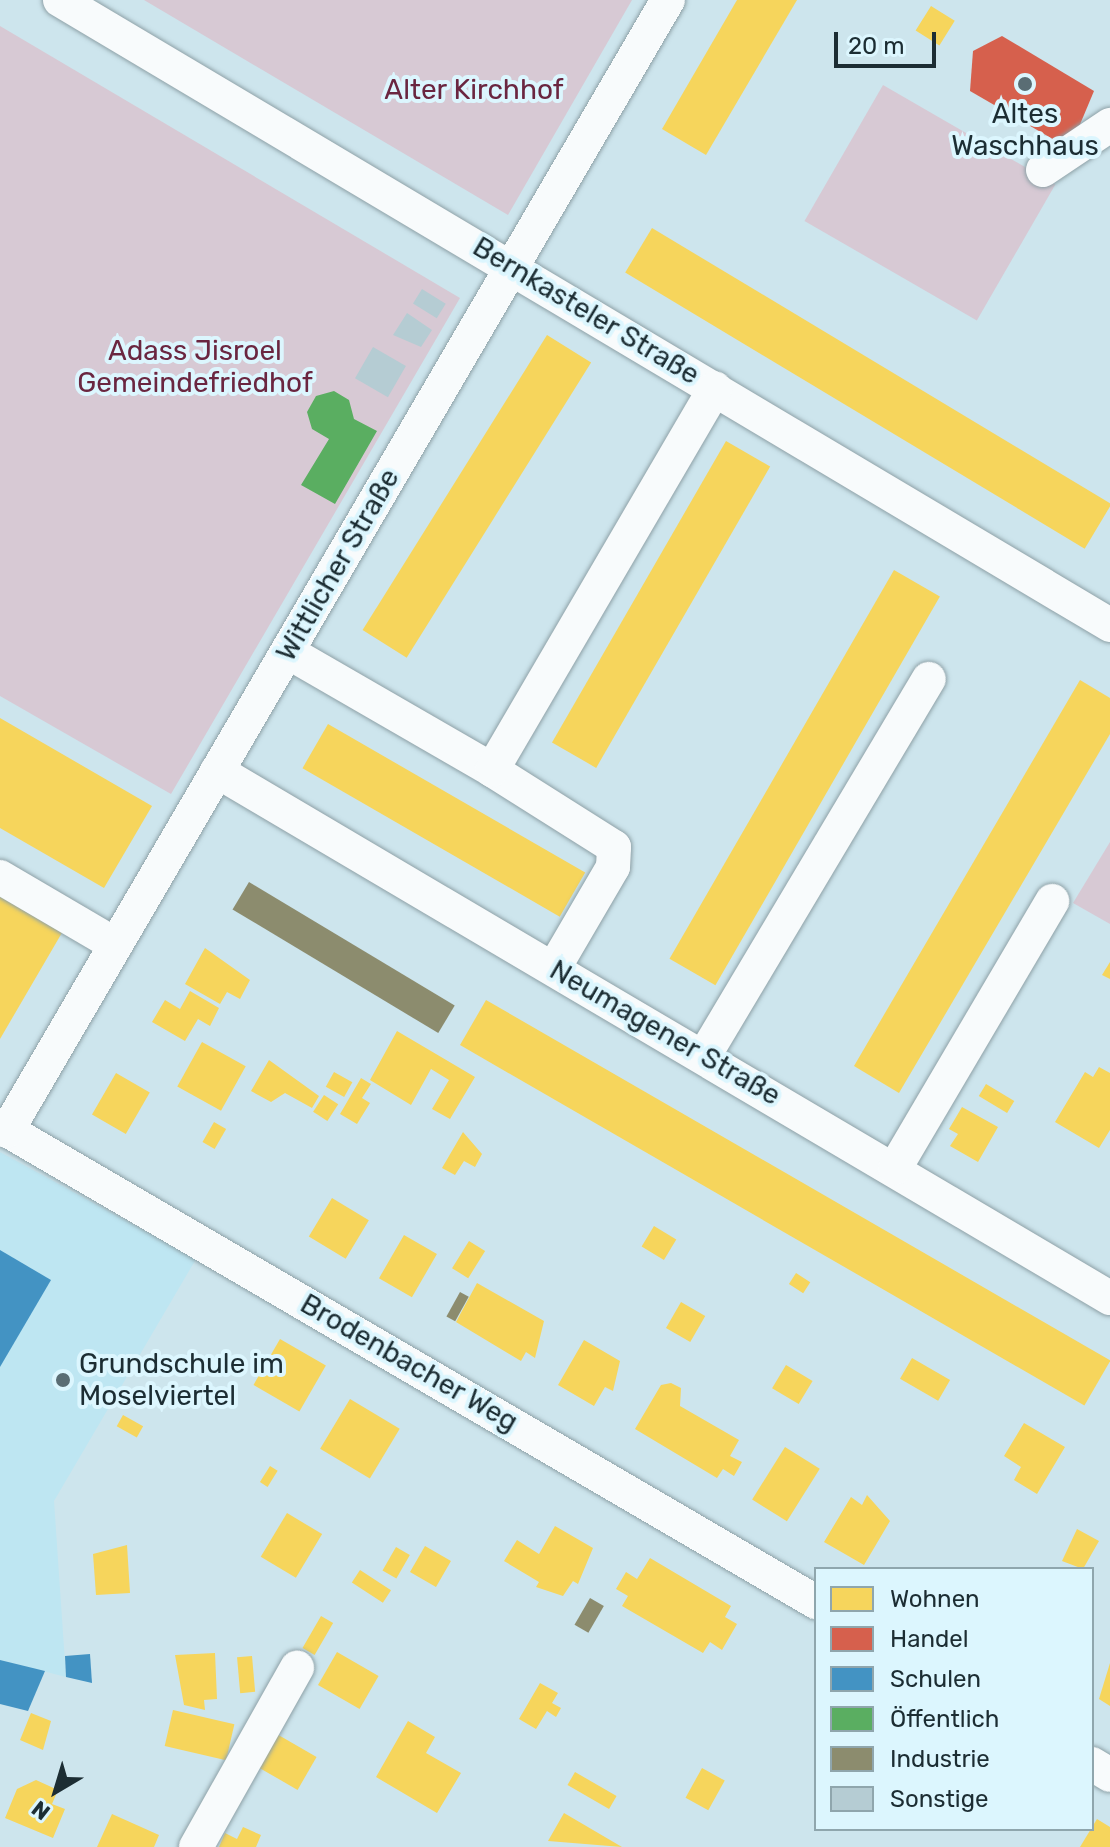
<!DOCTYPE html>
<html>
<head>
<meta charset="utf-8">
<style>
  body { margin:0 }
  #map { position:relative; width:1110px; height:1847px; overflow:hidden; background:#cde5ed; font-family:Rubik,sans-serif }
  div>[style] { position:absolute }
  .built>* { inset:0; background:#bee6f2 }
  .green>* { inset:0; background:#d7c9d4; transform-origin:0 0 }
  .homes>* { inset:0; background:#f6d55c; transform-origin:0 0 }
  .shops>* { inset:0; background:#d6604d }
  .schools>* { inset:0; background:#4393c3 }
  .public>* { inset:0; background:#5aae61 }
  .industry>* { inset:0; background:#8c8c6e; transform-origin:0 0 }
  .building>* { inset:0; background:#b5ccd3; transform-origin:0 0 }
  .roads { filter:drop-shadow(0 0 2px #8ea1a7) drop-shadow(0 0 2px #8ea1a7) }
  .minor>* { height:34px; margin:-17px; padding:0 17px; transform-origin:17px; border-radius:17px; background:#f8fbfc }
  .dots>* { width:22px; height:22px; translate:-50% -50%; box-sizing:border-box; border:4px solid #dcf6fe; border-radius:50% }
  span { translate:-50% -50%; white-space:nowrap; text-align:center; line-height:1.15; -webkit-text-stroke:8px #dcf6fe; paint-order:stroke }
  .park-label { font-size:28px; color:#6a2640 }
  .poi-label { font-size:28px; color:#1c2d33 }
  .left { translate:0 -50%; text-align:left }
  .street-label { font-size:28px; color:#1c2d33 }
  .legend { position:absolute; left:814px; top:1567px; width:280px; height:264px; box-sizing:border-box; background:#dcf6fe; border:2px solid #8fa6ad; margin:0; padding:10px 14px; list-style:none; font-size:24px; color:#1c2d33 }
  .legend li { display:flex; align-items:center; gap:16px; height:40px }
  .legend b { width:40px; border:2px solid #8fa6ad }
  .north { position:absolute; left:16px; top:1751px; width:80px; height:80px; -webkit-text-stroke:6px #dcf6fe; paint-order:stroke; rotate:218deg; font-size:22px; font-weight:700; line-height:32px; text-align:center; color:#1c2d33 }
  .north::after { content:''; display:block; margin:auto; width:28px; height:36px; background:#1c2d33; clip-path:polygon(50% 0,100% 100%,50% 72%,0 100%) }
  .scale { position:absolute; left:834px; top:32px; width:102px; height:36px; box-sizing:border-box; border:4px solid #1c2d33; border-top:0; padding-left:10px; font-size:24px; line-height:28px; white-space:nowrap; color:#1c2d33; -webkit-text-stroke:6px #dcf6fe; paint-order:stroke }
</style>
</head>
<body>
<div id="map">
  <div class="built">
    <i style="clip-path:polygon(0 1152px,196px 1259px,54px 1501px,66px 1677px,0 1660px)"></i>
  </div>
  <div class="green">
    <i style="clip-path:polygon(144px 0,632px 0,508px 215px)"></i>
    <i style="clip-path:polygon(0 26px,460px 298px,171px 794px,0 696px)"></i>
    <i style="left:883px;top:85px;width:199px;height:157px;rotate:30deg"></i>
    <i style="clip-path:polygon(1110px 842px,1110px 924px,1073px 903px)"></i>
  </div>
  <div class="homes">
    <i style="clip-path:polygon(737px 0,797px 0,706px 155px,662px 129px)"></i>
    <i style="left:931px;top:6px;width:28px;height:29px;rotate:32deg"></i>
    <i style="left:652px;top:228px;width:536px;height:52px;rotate:31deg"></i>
    <i style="left:547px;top:335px;width:52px;height:348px;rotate:32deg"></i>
    <i style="left:726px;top:441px;width:51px;height:348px;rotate:30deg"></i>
    <i style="left:894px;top:570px;width:53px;height:449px;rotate:30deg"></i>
    <i style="clip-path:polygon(1080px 680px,1110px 698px,1110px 734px,899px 1093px,854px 1066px)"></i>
    <i style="clip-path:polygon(0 718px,152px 806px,104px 888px,0 828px)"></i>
    <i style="left:328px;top:724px;width:297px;height:51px;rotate:30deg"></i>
    <i style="clip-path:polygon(0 894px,63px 931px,0 1039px)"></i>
    <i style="clip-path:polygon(205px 948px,250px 980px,240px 999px,227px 992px,220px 1004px,185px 984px)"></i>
    <i style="clip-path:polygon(1110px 962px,1110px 979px,1102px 975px)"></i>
    <i style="clip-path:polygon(190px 991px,219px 1008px,210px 1026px,198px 1019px,185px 1041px,152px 1022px,165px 1000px,180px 1009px)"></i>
    <i style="left:486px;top:1000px;width:721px;height:52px;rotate:30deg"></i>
    <i style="clip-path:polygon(397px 1031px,475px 1077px,450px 1119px,432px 1109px,449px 1080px,431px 1069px,411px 1105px,370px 1080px)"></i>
    <i style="left:202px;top:1042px;width:50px;height:51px;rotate:29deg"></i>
    <i style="clip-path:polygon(269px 1060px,319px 1096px,312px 1108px,285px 1093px,271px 1102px,251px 1091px)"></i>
    <i style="clip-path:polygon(1099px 1067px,1110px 1073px,1110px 1130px,1099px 1148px,1055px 1122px,1085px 1072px,1093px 1077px)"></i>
    <i style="left:334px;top:1072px;width:21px;height:17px;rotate:29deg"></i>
    <i style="left:116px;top:1073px;width:39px;height:48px;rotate:30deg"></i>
    <i style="clip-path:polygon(361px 1078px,371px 1084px,362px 1098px,370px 1103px,357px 1124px,340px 1114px)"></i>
    <i style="left:986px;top:1084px;width:33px;height:14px;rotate:31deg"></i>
    <i style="left:324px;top:1095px;width:17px;height:20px;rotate:33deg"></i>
    <i style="clip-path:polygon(962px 1107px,998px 1127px,978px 1162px,950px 1146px,958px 1134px,949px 1129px)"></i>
    <i style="left:214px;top:1122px;width:14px;height:23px;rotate:30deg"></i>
    <i style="clip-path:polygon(463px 1132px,482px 1154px,475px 1167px,464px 1161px,455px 1175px,442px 1168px)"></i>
    <i style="left:332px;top:1198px;width:43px;height:45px;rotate:31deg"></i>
    <i style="left:654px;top:1226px;width:26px;height:24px;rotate:31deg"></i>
    <i style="left:404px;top:1235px;width:38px;height:50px;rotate:30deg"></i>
    <i style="left:469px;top:1241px;width:19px;height:32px;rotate:32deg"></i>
    <i style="left:796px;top:1273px;width:17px;height:13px;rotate:33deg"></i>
    <i style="clip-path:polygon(477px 1283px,544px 1321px,535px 1358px,526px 1352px,521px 1361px,456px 1322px)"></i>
    <i style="left:681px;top:1302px;width:28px;height:30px;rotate:30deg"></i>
    <i style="left:280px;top:1339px;width:53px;height:53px;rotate:30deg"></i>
    <i style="clip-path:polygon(584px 1340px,620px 1361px,613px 1391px,605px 1387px,594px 1406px,558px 1385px)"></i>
    <i style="left:912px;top:1358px;width:44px;height:24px;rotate:30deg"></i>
    <i style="left:786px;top:1365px;width:31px;height:27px;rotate:31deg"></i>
    <i style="clip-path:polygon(671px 1383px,681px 1388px,680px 1406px,739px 1440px,730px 1456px,742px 1462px,734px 1476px,723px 1469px,717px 1478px,635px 1429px,661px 1385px)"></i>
    <i style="left:350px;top:1399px;width:58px;height:58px;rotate:31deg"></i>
    <i style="left:123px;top:1415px;width:23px;height:13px;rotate:29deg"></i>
    <i style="clip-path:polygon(1024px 1423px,1065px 1447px,1037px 1494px,1014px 1480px,1021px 1467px,1004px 1456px)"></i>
    <i style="left:785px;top:1447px;width:41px;height:62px;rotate:32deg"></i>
    <i style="left:270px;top:1466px;width:9px;height:19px;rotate:32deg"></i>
    <i style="clip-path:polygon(867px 1495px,890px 1521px,864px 1565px,824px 1542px,851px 1497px,862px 1505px)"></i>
    <i style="left:287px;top:1513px;width:41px;height:51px;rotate:31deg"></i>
    <i style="clip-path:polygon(555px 1526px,593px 1548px,578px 1584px,573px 1581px,563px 1596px,536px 1587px,539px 1582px,504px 1561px,517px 1540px,539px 1554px)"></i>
    <i style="clip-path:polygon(1077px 1529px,1099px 1541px,1083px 1569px,1062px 1561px)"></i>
    <i style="clip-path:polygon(127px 1545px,130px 1593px,96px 1595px,93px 1554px)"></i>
    <i style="left:425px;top:1546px;width:30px;height:30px;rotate:30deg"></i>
    <i style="left:396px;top:1547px;width:16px;height:27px;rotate:30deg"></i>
    <i style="clip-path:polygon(650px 1558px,731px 1606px,725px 1617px,737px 1624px,722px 1650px,710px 1642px,703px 1653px,622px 1606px,628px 1596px,616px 1589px,626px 1572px,637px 1579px)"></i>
    <i style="left:360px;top:1570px;width:37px;height:15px;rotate:33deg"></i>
    <i style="left:321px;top:1616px;width:14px;height:37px;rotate:30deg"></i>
    <i style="left:337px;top:1652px;width:48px;height:38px;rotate:30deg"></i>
    <i style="clip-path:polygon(215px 1653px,217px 1699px,204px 1700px,205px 1710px,184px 1705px,175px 1655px)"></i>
    <i style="left:252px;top:1656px;width:36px;height:15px;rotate:85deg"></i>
    <i style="clip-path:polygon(1110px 1663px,1110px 1706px,1099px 1699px)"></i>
    <i style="clip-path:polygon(540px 1683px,558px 1693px,552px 1703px,561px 1708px,556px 1717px,547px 1711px,536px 1729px,519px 1719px)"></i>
    <i style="left:173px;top:1710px;width:63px;height:37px;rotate:13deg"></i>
    <i style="clip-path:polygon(31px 1713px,51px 1721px,43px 1750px,20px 1740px)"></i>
    <i style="clip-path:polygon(408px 1721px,435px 1737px,426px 1753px,461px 1773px,437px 1813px,376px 1777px)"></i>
    <i style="left:275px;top:1733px;width:48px;height:38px;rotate:30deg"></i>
    <i style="left:702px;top:1768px;width:26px;height:34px;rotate:29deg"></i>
    <i style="left:575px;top:1772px;width:48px;height:15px;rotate:30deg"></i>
    <i style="clip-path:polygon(36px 1780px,58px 1790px,52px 1804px,65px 1809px,53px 1838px,5px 1818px,17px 1789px)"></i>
    <i style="clip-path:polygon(564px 1813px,622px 1847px,548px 1841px)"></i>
    <i style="clip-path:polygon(112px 1814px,159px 1835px,154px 1847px,97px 1847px)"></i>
    <i style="clip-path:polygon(1097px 1819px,1110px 1827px,1110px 1847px,1080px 1847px)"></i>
    <i style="clip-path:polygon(243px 1827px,261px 1835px,256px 1847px,219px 1847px,225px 1833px,237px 1839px)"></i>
  </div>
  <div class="shops">
    <i style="clip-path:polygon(1002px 36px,1094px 91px,1076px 134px,1063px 145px,970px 91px,973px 51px)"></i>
  </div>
  <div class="schools">
    <i style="clip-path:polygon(0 1250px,51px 1280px,0 1367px)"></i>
    <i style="clip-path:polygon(90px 1654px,92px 1683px,66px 1677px,65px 1656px)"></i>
    <i style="clip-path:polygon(0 1660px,45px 1671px,28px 1711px,0 1704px)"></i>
  </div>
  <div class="public">
    <i style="clip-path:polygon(334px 391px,349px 400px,354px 419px,377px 431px,335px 504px,301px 485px,329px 439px,312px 429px,307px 412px,316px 396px)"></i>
  </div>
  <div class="industry">
    <i style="left:249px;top:882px;width:240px;height:32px;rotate:31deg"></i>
    <i style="left:460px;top:1292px;width:10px;height:28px;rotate:29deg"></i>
    <i style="left:590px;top:1598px;width:16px;height:31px;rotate:30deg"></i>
  </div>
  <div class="building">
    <i style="left:422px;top:289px;width:28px;height:17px;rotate:32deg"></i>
    <i style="clip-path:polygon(407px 313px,432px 330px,421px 347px,393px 335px)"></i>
    <i style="left:373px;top:347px;width:38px;height:36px;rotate:30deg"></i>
  </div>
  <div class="roads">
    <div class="minor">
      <i style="left:60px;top:0;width:1222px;rotate:30.76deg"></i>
      <i style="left:1043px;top:170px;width:81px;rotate:-33.9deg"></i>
      <i style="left:288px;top:652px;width:236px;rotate:30deg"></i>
      <i style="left:217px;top:771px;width:1037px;rotate:30.55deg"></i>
      <i style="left:0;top:877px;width:134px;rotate:30.4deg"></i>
      <i style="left:554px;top:968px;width:117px;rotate:-59.7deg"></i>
      <i style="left:613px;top:867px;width:20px;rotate:-87deg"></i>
      <i style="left:614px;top:847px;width:144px;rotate:-147.7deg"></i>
      <i style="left:492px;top:770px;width:442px;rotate:-59.7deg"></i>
      <i style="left:704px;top:1056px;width:439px;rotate:-59.2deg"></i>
      <i style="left:0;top:1126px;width:945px;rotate:30.26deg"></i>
      <i style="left:7px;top:1131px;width:1310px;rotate:-59.7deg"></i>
      <i style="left:895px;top:1168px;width:310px;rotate:-59.5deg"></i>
      <i style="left:1092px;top:1764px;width:21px;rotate:31deg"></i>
      <i style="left:196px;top:1847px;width:206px;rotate:-60.6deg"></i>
    </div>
  </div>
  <div class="dots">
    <i style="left:1025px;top:84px;background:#5a6d74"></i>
    <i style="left:63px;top:1380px;background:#5a6d74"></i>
  </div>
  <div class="park-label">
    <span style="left:474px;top:90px">Alter Kirchhof</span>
    <span style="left:195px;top:367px">Adass Jisroel<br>Gemeindefriedhof</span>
  </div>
  <div class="poi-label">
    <span style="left:1025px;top:130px">Altes<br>Waschhaus</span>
    <span class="left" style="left:79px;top:1380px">Grundschule im<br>Moselviertel</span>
  </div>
  <div class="street-label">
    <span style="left:586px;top:311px;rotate:31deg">Bernkasteler Straße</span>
    <span style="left:338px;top:565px;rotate:-60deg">Wittlicher Straße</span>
    <span style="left:665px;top:1033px;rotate:30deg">Neumagener Straße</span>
    <span style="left:409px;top:1363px;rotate:30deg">Brodenbacher Weg</span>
  </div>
  <ul class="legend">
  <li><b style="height:22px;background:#f6d55c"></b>Wohnen</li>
  <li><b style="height:22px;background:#d6604d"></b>Handel</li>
  <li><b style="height:22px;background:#4393c3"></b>Schulen</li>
  <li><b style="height:22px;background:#5aae61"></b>Öffentlich</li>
  <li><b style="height:22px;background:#8c8c6e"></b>Industrie</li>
  <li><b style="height:22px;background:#b5ccd3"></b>Sonstige</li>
  </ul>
  <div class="north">N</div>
  <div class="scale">20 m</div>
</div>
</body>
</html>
